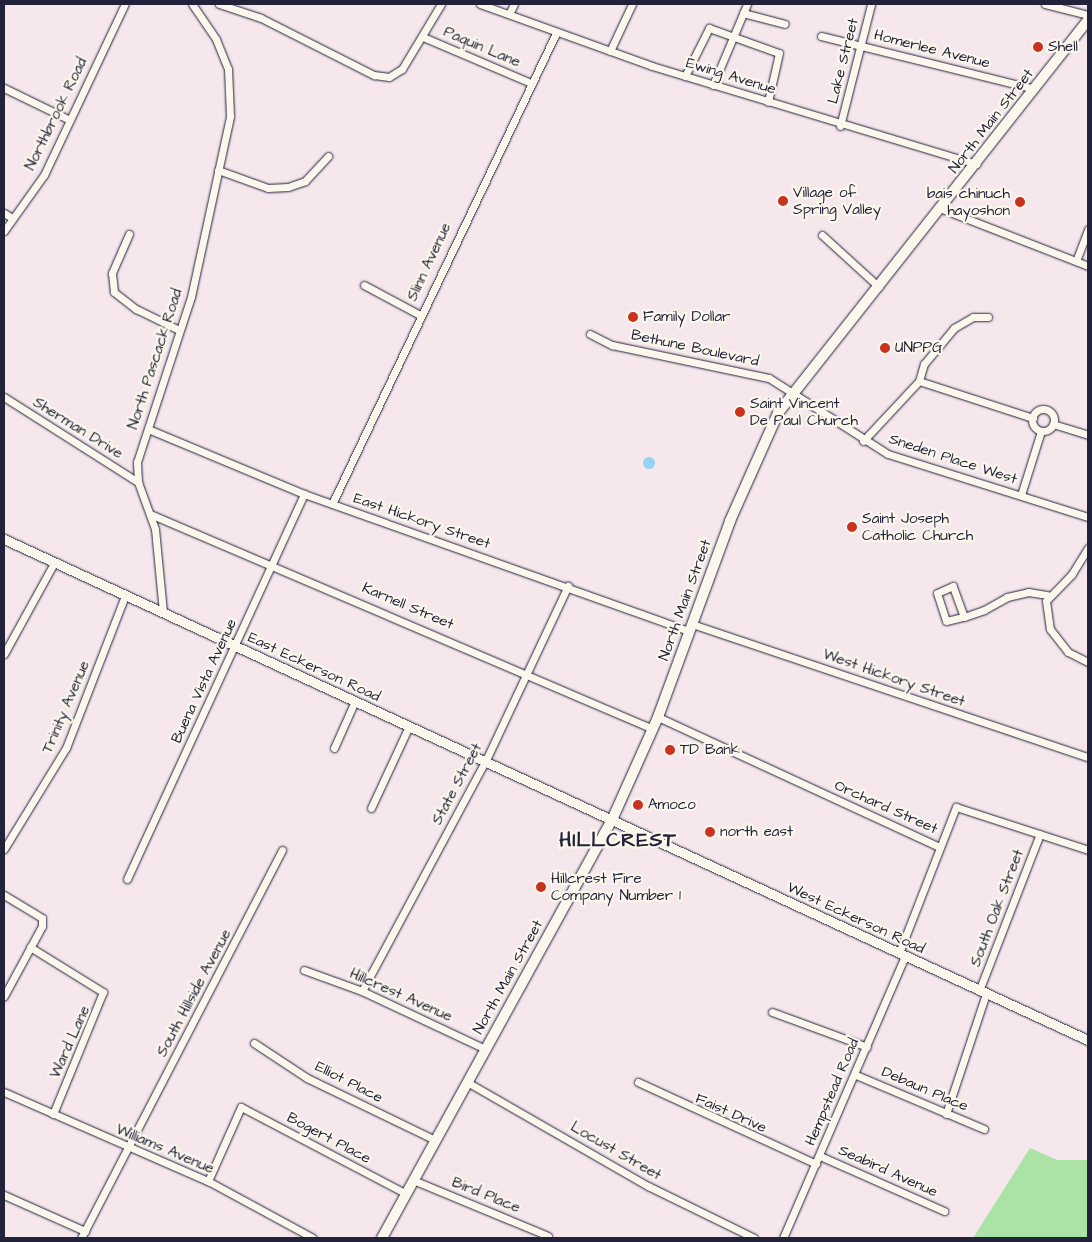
<!DOCTYPE html>
<html>
<head>
<meta charset="utf-8">
<style>
  body { margin:0 }
  #map { position:relative; width:1092px; height:1242px; overflow:hidden; background:#f6e7ec; font-family:"Architects Daughter",sans-serif }
  div>[style] { position:absolute }
  .green>* { inset:0; background:#abe3a7 }
  .water>* { inset:0; background:#96d1f6 }
  .round { border-radius:50% }
  .roads { filter:drop-shadow(0 0 1px #22223b) drop-shadow(0 0 1px #22223b) }
  .minor>* { height:7px; margin:-3.5px; padding:0 3.5px; transform-origin:3.5px; border-radius:3.5px; background:#fbf7ec }
  .minor>.ring { margin:-3.5px; padding:0; box-sizing:content-box; background:none; border:7px solid #fbf7ec; border-radius:50% }
  .tertiary>* { height:9px; margin:-4.5px; padding:0 4.5px; transform-origin:4.5px; border-radius:4.5px; background:#fbf7ec }
  .secondary>* { height:10px; margin:-5px; padding:0 5px; transform-origin:5px; border-radius:5px; background:#fbf7ec }
  .dots>* { width:14px; height:14px; translate:-50% -50%; box-sizing:border-box; border:2px solid #fbf7ec; border-radius:50% }
  span { translate:-50% -50%; white-space:nowrap; text-align:center; line-height:1.15; -webkit-text-stroke:4.5px #fbf7ec; paint-order:stroke }
  .street-label { font-size:15px; color:#22223b }
  .poi-label { font-size:15px; color:#22223b }
  .left { translate:0 -50%; text-align:left }
  .right { translate:-100% -50%; text-align:right }
  .district-label { font-size:20px; color:#22223b; font-weight:700; letter-spacing:1px }
  .frame { position:absolute; inset:0; border:5px solid #22223b; pointer-events:none }
</style>
</head>
<body>
<div id="map">
  <div class="green">
    <i style="clip-path:polygon(1030px 1148px,1057px 1160px,1088px 1160px,1088px 1238px,973px 1238px)"></i>
  </div>
  <div class="water">
    <i class="round" style="left:643px;top:457px;width:12px;height:12px"></i>
  </div>
  <div class="roads">
    <div class="minor">
      <i style="left:219px;top:4px;width:44px;rotate:18.4deg"></i>
      <i style="left:261px;top:18px;width:127px;rotate:26.8deg"></i>
      <i style="left:374px;top:75px;width:15px;rotate:8deg"></i>
      <i style="left:389px;top:77px;width:15px;rotate:-32deg"></i>
      <i style="left:402px;top:69px;width:76px;rotate:-59deg"></i>
      <i style="left:480px;top:4px;width:183px;rotate:19.8deg"></i>
      <i style="left:652px;top:66px;width:339px;rotate:16.8deg"></i>
      <i style="left:1045px;top:4px;width:44px;rotate:14.3deg"></i>
      <i style="left:743px;top:13px;width:43px;rotate:14.7deg"></i>
      <i style="left:509px;top:14px;width:11px;rotate:-63deg"></i>
      <i style="left:821px;top:36px;width:220px;rotate:13.9deg"></i>
      <i style="left:423px;top:37px;width:117px;rotate:23.1deg"></i>
      <i style="left:610px;top:51px;width:52px;rotate:-64.9deg"></i>
      <i style="left:685px;top:76px;width:54px;rotate:-63.4deg"></i>
      <i style="left:709px;top:28px;width:74px;rotate:19.7deg"></i>
      <i style="left:779px;top:53px;width:50px;rotate:102.7deg"></i>
      <i style="left:713px;top:85px;width:88px;rotate:-67.2deg"></i>
      <i style="left:4px;top:88px;width:73px;rotate:25.9deg"></i>
      <i style="left:840px;top:126px;width:126px;rotate:-75.7deg"></i>
      <i style="left:218px;top:170px;width:53px;rotate:19.8deg"></i>
      <i style="left:268px;top:188px;width:20px;rotate:-3deg"></i>
      <i style="left:288px;top:187px;width:18px;rotate:-19deg"></i>
      <i style="left:305px;top:181px;width:34px;rotate:-47deg"></i>
      <i style="left:942px;top:209px;width:157px;rotate:21.3deg"></i>
      <i style="left:4px;top:213px;width:9px;rotate:32deg"></i>
      <i style="left:4px;top:231px;width:69px;rotate:-54.5deg"></i>
      <i style="left:44px;top:175px;width:189px;rotate:-64.7deg"></i>
      <i style="left:129px;top:234px;width:43px;rotate:113.6deg"></i>
      <i style="left:112px;top:273px;width:19px;rotate:84deg"></i>
      <i style="left:114px;top:292px;width:28px;rotate:38deg"></i>
      <i style="left:136px;top:309px;width:48px;rotate:26deg"></i>
      <i style="left:822px;top:235px;width:77px;rotate:42.4deg"></i>
      <i style="left:1076px;top:261px;width:34px;rotate:-69deg"></i>
      <i style="left:364px;top:285px;width:64px;rotate:28.2deg"></i>
      <i style="left:590px;top:334px;width:25px;rotate:27deg"></i>
      <i style="left:612px;top:345px;width:160px;rotate:11.9deg"></i>
      <i style="left:769px;top:378px;width:141px;rotate:32.6deg"></i>
      <i style="left:888px;top:454px;width:210px;rotate:17.5deg"></i>
      <i style="left:919px;top:381px;width:18px;rotate:-74deg"></i>
      <i style="left:924px;top:364px;width:47px;rotate:-50.2deg"></i>
      <i style="left:954px;top:328px;width:22px;rotate:-30deg"></i>
      <i style="left:973px;top:317px;width:15px"></i>
      <i style="left:4px;top:397px;width:159px;rotate:32.4deg"></i>
      <i class="ring" style="left:1032px;top:409px;width:15px;height:15px"></i>
      <i style="left:1053px;top:424px;width:37px;rotate:17deg"></i>
      <i style="left:148px;top:429px;width:169px;rotate:22.6deg"></i>
      <i style="left:304px;top:494px;width:409px;rotate:19.6deg"></i>
      <i style="left:863px;top:441px;width:82px;rotate:-47deg"></i>
      <i style="left:919px;top:381px;width:120px;rotate:18deg"></i>
      <i style="left:1021px;top:495px;width:67px;rotate:-72.6deg"></i>
      <i style="left:332px;top:504px;width:522px;rotate:-64.56deg"></i>
      <i style="left:150px;top:514px;width:547px;rotate:23.14deg"></i>
      <i style="left:1088px;top:548px;width:31px;rotate:122deg"></i>
      <i style="left:1072px;top:574px;width:37px;rotate:134deg"></i>
      <i style="left:1046px;top:601px;width:28px;rotate:82deg"></i>
      <i style="left:1050px;top:629px;width:29px;rotate:52deg"></i>
      <i style="left:1068px;top:652px;width:22px;rotate:27deg"></i>
      <i style="left:163px;top:612px;width:83px;rotate:-95.5deg"></i>
      <i style="left:155px;top:529px;width:50px;rotate:-109.9deg"></i>
      <i style="left:138px;top:482px;width:20px;rotate:-93deg"></i>
      <i style="left:137px;top:462px;width:174px;rotate:-71.9deg"></i>
      <i style="left:191px;top:297px;width:185px;rotate:-77.8deg"></i>
      <i style="left:230px;top:116px;width:47px;rotate:-92.4deg"></i>
      <i style="left:228px;top:69px;width:32px;rotate:-112deg"></i>
      <i style="left:216px;top:39px;width:42px;rotate:-124.4deg"></i>
      <i style="left:964px;top:617px;width:33px;rotate:-110deg"></i>
      <i style="left:953px;top:586px;width:17px;rotate:156deg"></i>
      <i style="left:937px;top:593px;width:29px;rotate:72deg"></i>
      <i style="left:946px;top:621px;width:18px;rotate:-13deg"></i>
      <i style="left:964px;top:617px;width:21px;rotate:-19deg"></i>
      <i style="left:984px;top:610px;width:26px;rotate:-29deg"></i>
      <i style="left:1007px;top:597px;width:22px;rotate:-13deg"></i>
      <i style="left:1028px;top:592px;width:20px;rotate:9deg"></i>
      <i style="left:692px;top:624px;width:418px;rotate:18.6deg"></i>
      <i style="left:4px;top:654px;width:104px;rotate:-61.2deg"></i>
      <i style="left:658px;top:717px;width:307px;rotate:24.8deg"></i>
      <i style="left:334px;top:748px;width:51px;rotate:-65.9deg"></i>
      <i style="left:371px;top:808px;width:90px;rotate:-65.1deg"></i>
      <i style="left:4px;top:849px;width:119px;rotate:-58.5deg"></i>
      <i style="left:66px;top:748px;width:163px;rotate:-68.8deg"></i>
      <i style="left:127px;top:879px;width:424px;rotate:-65.3deg"></i>
      <i style="left:4px;top:895px;width:44px;rotate:31.2deg"></i>
      <i style="left:42px;top:918px;width:8px;rotate:90deg"></i>
      <i style="left:42px;top:926px;width:80px;rotate:118.5deg"></i>
      <i style="left:30px;top:947px;width:86px;rotate:31.7deg"></i>
      <i style="left:103px;top:992px;width:132px;rotate:112.3deg"></i>
      <i style="left:899px;top:953px;width:157px;rotate:-68.7deg"></i>
      <i style="left:956px;top:807px;width:139px;rotate:18deg"></i>
      <i style="left:304px;top:970px;width:62px;rotate:19.9deg"></i>
      <i style="left:362px;top:991px;width:136px;rotate:25.2deg"></i>
      <i style="left:362px;top:991px;width:260px;rotate:-61.8deg"></i>
      <i style="left:485px;top:762px;width:195px;rotate:-64.8deg"></i>
      <i style="left:979px;top:991px;width:168px;rotate:-68.8deg"></i>
      <i style="left:772px;top:1012px;width:101px;rotate:20.2deg"></i>
      <i style="left:254px;top:1043px;width:64px;rotate:33.4deg"></i>
      <i style="left:307px;top:1078px;width:142px;rotate:25.8deg"></i>
      <i style="left:856px;top:1075px;width:139px;rotate:22.9deg"></i>
      <i style="left:467px;top:1082px;width:209px;rotate:29.9deg"></i>
      <i style="left:648px;top:1186px;width:118px;rotate:26.1deg"></i>
      <i style="left:638px;top:1082px;width:196px;rotate:24.7deg"></i>
      <i style="left:4px;top:1092px;width:223px;rotate:23.6deg"></i>
      <i style="left:208px;top:1181px;width:119px;rotate:28.5deg"></i>
      <i style="left:946px;top:1114px;width:126px;rotate:-71.6deg"></i>
      <i style="left:820px;top:1156px;width:136px;rotate:23.9deg"></i>
      <i style="left:413px;top:1180px;width:146px;rotate:22.5deg"></i>
      <i style="left:208px;top:1181px;width:81px;rotate:-66deg"></i>
      <i style="left:241px;top:1107px;width:185px;rotate:27.7deg"></i>
      <i style="left:4px;top:1195px;width:89px;rotate:24deg"></i>
      <i style="left:81px;top:1238px;width:437px;rotate:-62.6deg"></i>
      <i style="left:783px;top:1238px;width:307px;rotate:-66.6deg"></i>
    </div>
    <div class="tertiary">
      <i style="left:4px;top:539px;width:1194px;rotate:24.81deg"></i>
    </div>
    <div class="secondary">
      <i style="left:382px;top:1238px;width:477px;rotate:-61.2deg"></i>
      <i style="left:612px;top:820px;width:113px;rotate:-65.9deg"></i>
      <i style="left:658px;top:717px;width:209px;rotate:-69.8deg"></i>
      <i style="left:730px;top:521px;width:118px;rotate:-66deg"></i>
      <i style="left:778px;top:413px;width:501px;rotate:-51.73deg"></i>
    </div>
  </div>
  <div class="dots">
    <i style="left:1038px;top:47px;background:#c8321e"></i>
    <i style="left:783px;top:201px;background:#c8321e"></i>
    <i style="left:1020px;top:202px;background:#c8321e"></i>
    <i style="left:633px;top:317px;background:#c8321e"></i>
    <i style="left:885px;top:348px;background:#c8321e"></i>
    <i style="left:740px;top:412px;background:#c8321e"></i>
    <i style="left:852px;top:527px;background:#c8321e"></i>
    <i style="left:670px;top:750px;background:#c8321e"></i>
    <i style="left:638px;top:805px;background:#c8321e"></i>
    <i style="left:710px;top:832px;background:#c8321e"></i>
    <i style="left:541px;top:887px;background:#c8321e"></i>
  </div>
  <div class="street-label">
    <span style="left:482px;top:47px;rotate:23deg">Paquin Lane</span>
    <span style="left:932px;top:49px;rotate:14deg">Homerlee Avenue</span>
    <span style="left:843px;top:61px;rotate:-76deg">Lake Street</span>
    <span style="left:731px;top:76px;rotate:17deg">Ewing Avenue</span>
    <span style="left:56px;top:114px;rotate:-64deg">Northbrook Road</span>
    <span style="left:991px;top:121px;rotate:-52deg">North Main Street</span>
    <span style="left:429px;top:262px;rotate:-65deg">Slinn Avenue</span>
    <span style="left:695px;top:348px;rotate:12deg">Bethune Boulevard</span>
    <span style="left:155px;top:359px;rotate:-72deg">North Pascack Road</span>
    <span style="left:78px;top:428px;rotate:32deg">Sherman Drive</span>
    <span style="left:953px;top:459px;rotate:18deg">Sneden Place West</span>
    <span style="left:422px;top:521px;rotate:19deg">East Hickory Street</span>
    <span style="left:685px;top:600px;rotate:-70deg">North Main Street</span>
    <span style="left:408px;top:606px;rotate:23deg">Karnell Street</span>
    <span style="left:314px;top:667px;rotate:25deg">East Eckerson Road</span>
    <span style="left:894px;top:678px;rotate:19deg">West Hickory Street</span>
    <span style="left:204px;top:681px;rotate:-65deg">Buena Vista Avenue</span>
    <span style="left:66px;top:707px;rotate:-67deg">Trinity Avenue</span>
    <span style="left:457px;top:784px;rotate:-62deg">State Street</span>
    <span style="left:886px;top:807px;rotate:24deg">Orchard Street</span>
    <span style="left:997px;top:908px;rotate:-69deg">South Oak Street</span>
    <span style="left:856px;top:918px;rotate:25deg">West Eckerson Road</span>
    <span style="left:508px;top:977px;rotate:-61deg">North Main Street</span>
    <span style="left:194px;top:993px;rotate:-62deg">South Hillside Avenue</span>
    <span style="left:401px;top:995px;rotate:24deg">Hillcrest Avenue</span>
    <span style="left:70px;top:1042px;rotate:-66deg">Ward Lane</span>
    <span style="left:349px;top:1082px;rotate:27deg">Elliot Place</span>
    <span style="left:925px;top:1089px;rotate:23deg">Debaun Place</span>
    <span style="left:832px;top:1092px;rotate:-67deg">Hempstead Road</span>
    <span style="left:731px;top:1113px;rotate:24deg">Faist Drive</span>
    <span style="left:329px;top:1138px;rotate:28deg">Bogert Place</span>
    <span style="left:165px;top:1149px;rotate:23deg">Williams Avenue</span>
    <span style="left:616px;top:1151px;rotate:30deg">Locust Street</span>
    <span style="left:888px;top:1171px;rotate:24deg">Seabird Avenue</span>
    <span style="left:486px;top:1195px;rotate:22deg">Bird Place</span>
  </div>
  <div class="poi-label">
    <span class="left" style="left:1048px;top:47px">Shell</span>
    <span class="left" style="left:793px;top:201px">Village of<br>Spring Valley</span>
    <span class="right" style="left:1010px;top:202px">bais chinuch<br>hayoshon</span>
    <span class="left" style="left:643px;top:317px">Family Dollar</span>
    <span class="left" style="left:895px;top:348px">UNPPG</span>
    <span class="left" style="left:750px;top:412px">Saint Vincent<br>De Paul Church</span>
    <span class="left" style="left:862px;top:527px">Saint Joseph<br>Catholic Church</span>
    <span class="left" style="left:680px;top:750px">TD Bank</span>
    <span class="left" style="left:648px;top:805px">Amoco</span>
    <span class="left" style="left:720px;top:832px">north east</span>
    <span class="left" style="left:551px;top:887px">Hillcrest Fire<br>Company Number 1</span>
  </div>
  <div class="district-label">
    <span style="left:618px;top:840px">HILLCREST</span>
  </div>
  <div class="frame"></div>
</div>
</body>
</html>
